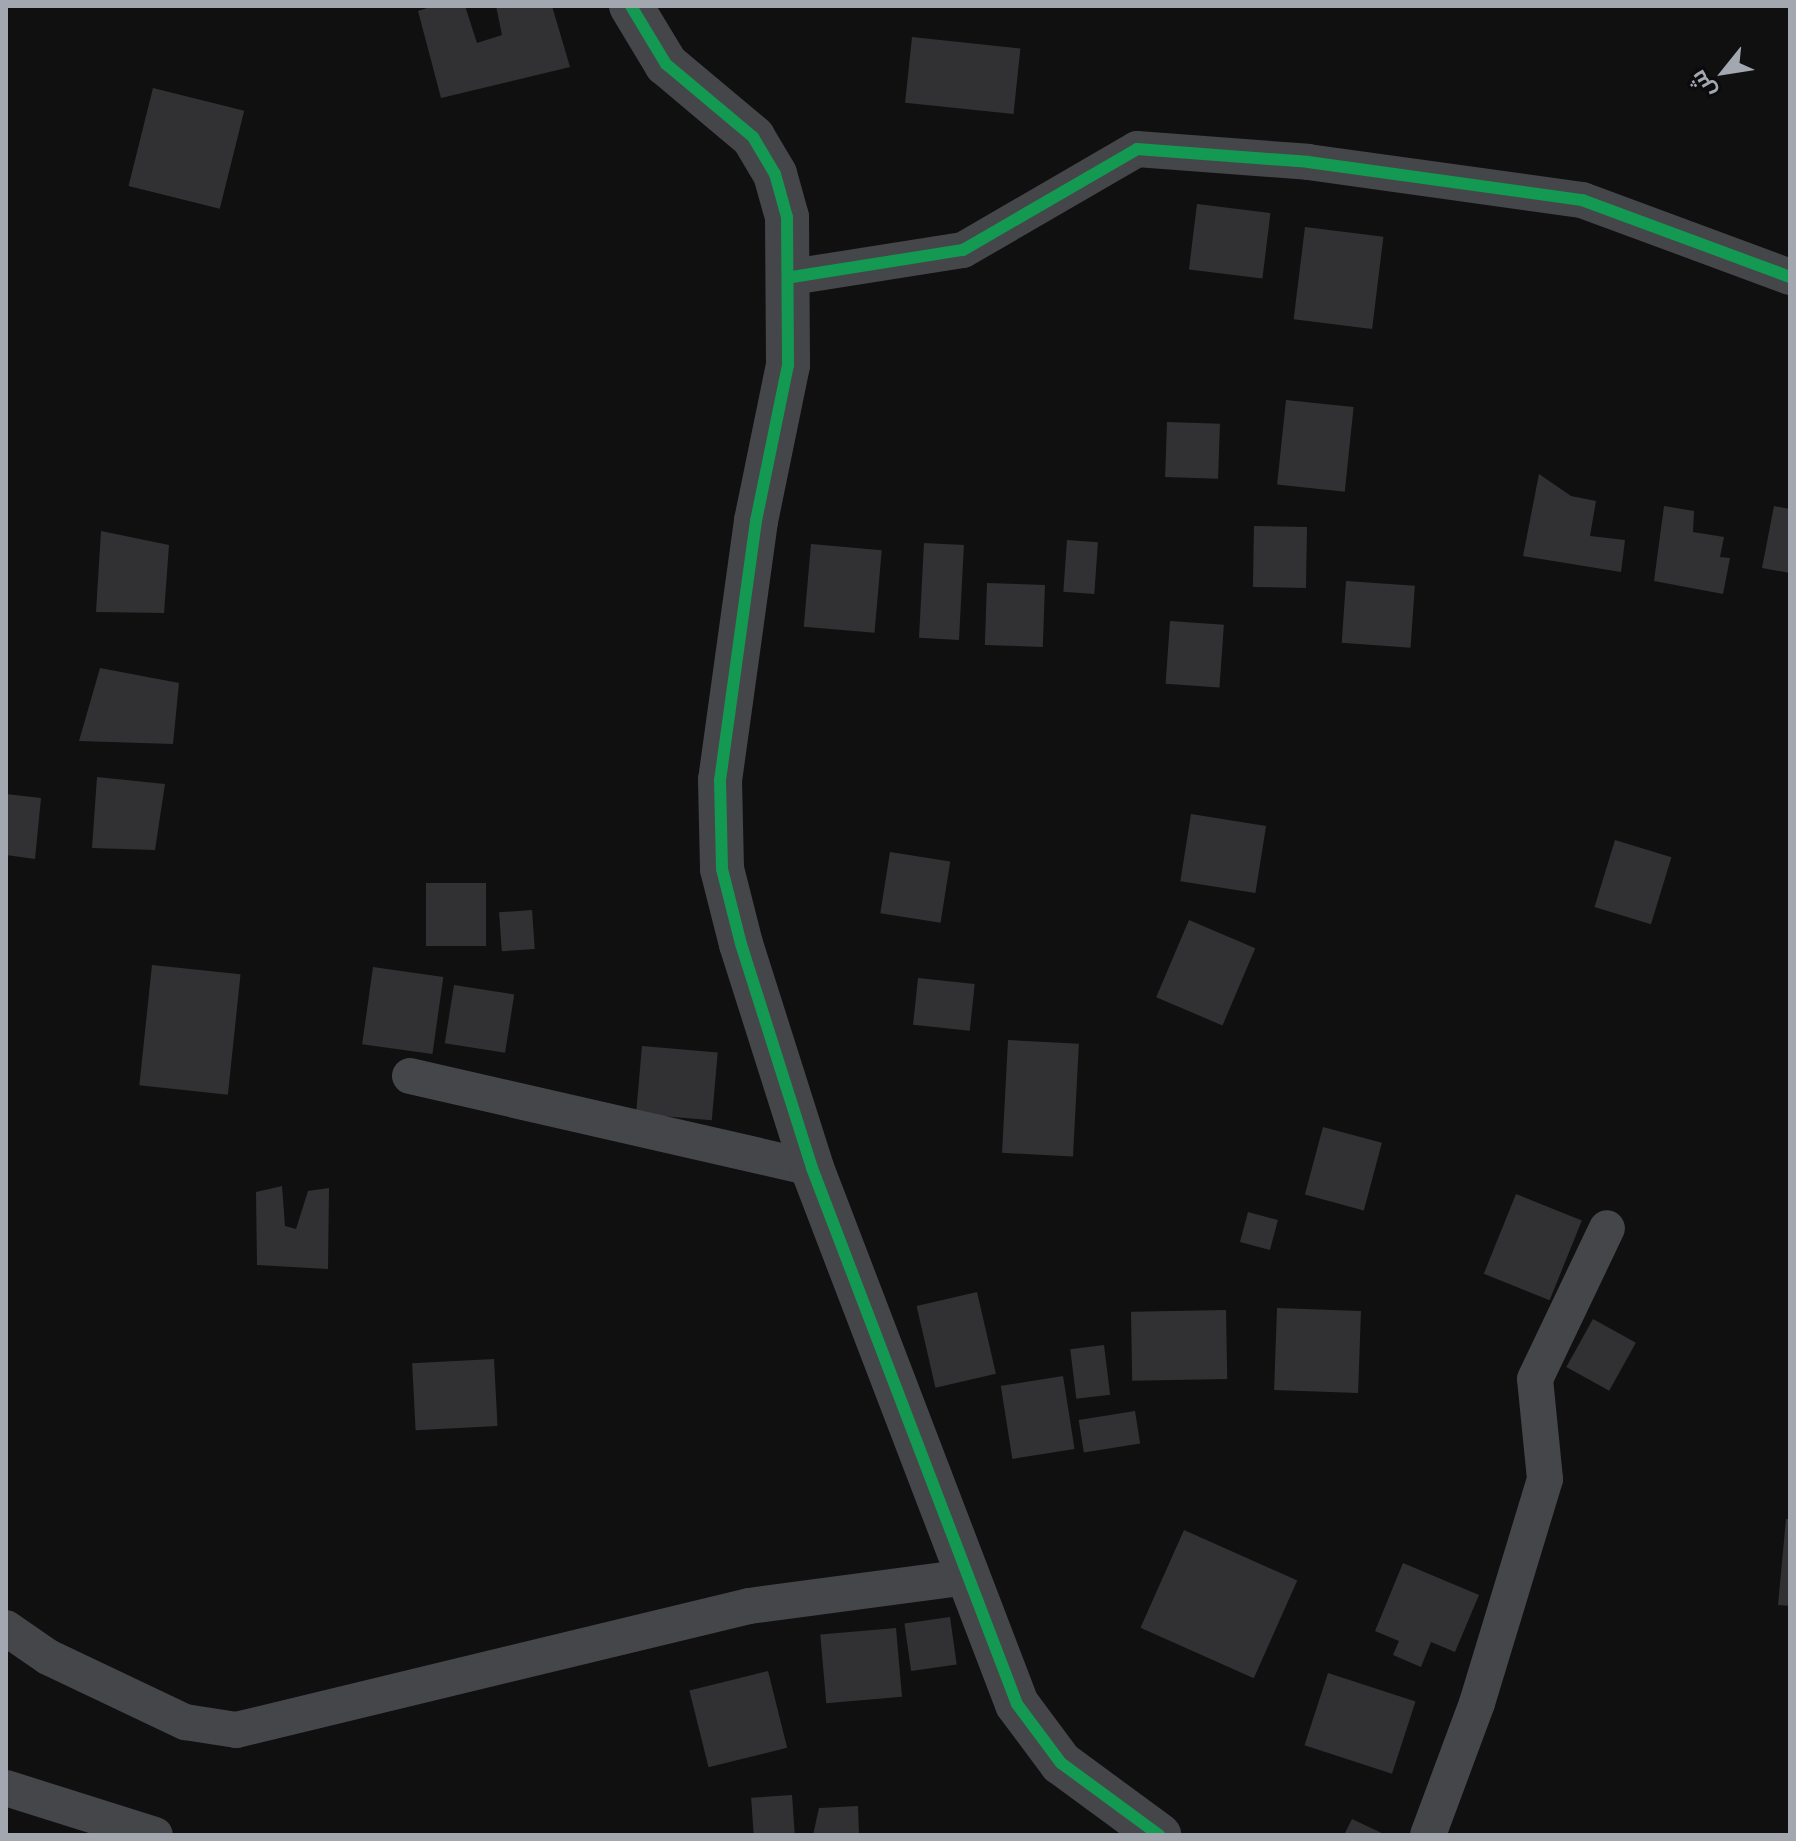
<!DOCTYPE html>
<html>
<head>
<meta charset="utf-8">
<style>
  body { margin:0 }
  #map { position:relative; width:1796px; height:1841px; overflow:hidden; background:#101011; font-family:Signika,Cairo,sans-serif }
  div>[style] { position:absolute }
  .building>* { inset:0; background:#313133; transform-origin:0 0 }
  .minor>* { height:36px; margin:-18px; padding:0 18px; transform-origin:18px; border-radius:18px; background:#444649 }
  .tertiary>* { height:44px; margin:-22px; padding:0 22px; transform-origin:22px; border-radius:22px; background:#444649 }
  .cycleway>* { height:12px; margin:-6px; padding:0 6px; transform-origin:6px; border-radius:6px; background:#139951 }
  span { translate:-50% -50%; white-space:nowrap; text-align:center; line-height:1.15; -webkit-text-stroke:7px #0b0b0c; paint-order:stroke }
  .frame { position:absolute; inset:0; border:8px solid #a2a7b0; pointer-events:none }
  .north { position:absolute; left:1684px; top:32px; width:80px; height:80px; -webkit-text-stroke:6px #0b0b0c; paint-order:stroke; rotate:240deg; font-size:22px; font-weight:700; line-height:32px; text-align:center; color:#a2a7b0 }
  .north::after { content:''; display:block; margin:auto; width:28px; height:36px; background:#a2a7b0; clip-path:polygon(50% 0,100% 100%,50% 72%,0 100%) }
</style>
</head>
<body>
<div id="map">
  <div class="building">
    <i style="clip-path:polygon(433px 6px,465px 6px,477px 43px,502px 35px,496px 6px,552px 6px,570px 67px,441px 98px,418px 11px)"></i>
    <i style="left:912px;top:37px;width:109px;height:66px;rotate:6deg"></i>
    <i style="left:153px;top:88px;width:94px;height:101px;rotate:14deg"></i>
    <i style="left:1197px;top:204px;width:74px;height:66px;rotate:7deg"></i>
    <i style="left:1305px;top:227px;width:79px;height:93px;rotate:7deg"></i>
    <i style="left:1286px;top:400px;width:68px;height:85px;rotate:6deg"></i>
    <i style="left:1167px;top:422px;width:53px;height:55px;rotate:2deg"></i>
    <i style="clip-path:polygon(1539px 474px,1571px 496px,1596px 501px,1590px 536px,1625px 540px,1621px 572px,1523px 556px)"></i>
    <i style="clip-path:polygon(1664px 506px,1694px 511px,1693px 532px,1724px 537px,1720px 557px,1730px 558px,1723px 594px,1654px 581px)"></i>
    <i style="clip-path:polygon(1774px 506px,1790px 509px,1790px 573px,1762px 568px)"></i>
    <i style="left:1254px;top:526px;width:53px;height:61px;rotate:1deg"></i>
    <i style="clip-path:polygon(101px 531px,169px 545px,164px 613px,96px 612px)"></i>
    <i style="left:1067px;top:540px;width:31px;height:52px;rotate:4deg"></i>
    <i style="left:924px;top:543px;width:40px;height:95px;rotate:3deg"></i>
    <i style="left:811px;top:544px;width:71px;height:83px;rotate:5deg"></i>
    <i style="left:1346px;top:581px;width:69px;height:62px;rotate:4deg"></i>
    <i style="left:987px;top:583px;width:58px;height:62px;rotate:2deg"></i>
    <i style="left:1170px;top:621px;width:54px;height:63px;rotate:4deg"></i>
    <i style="clip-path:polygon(100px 668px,179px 683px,173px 744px,79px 741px)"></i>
    <i style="clip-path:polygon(97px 777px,165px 784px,155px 850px,92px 848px)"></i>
    <i style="clip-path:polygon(6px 794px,41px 798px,35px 859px,6px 855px)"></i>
    <i style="left:1191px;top:814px;width:76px;height:68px;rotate:9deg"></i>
    <i style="left:1615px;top:840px;width:59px;height:70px;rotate:17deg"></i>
    <i style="left:890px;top:852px;width:61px;height:62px;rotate:9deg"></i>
    <i style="left:426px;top:883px;width:60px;height:63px"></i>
    <i style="left:532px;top:910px;width:39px;height:33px;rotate:86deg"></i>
    <i style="left:1189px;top:920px;width:72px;height:84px;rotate:23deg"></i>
    <i style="left:152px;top:965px;width:89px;height:121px;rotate:6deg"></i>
    <i style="left:373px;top:967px;width:71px;height:78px;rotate:8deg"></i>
    <i style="left:918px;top:978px;width:57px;height:47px;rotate:6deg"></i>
    <i style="left:454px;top:985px;width:61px;height:59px;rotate:9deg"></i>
    <i style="left:1008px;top:1040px;width:71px;height:113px;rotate:3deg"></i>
    <i style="left:642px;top:1046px;width:76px;height:68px;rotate:5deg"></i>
    <i style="left:1323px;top:1127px;width:61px;height:70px;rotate:15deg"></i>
    <i style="clip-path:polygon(282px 1186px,285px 1226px,296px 1229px,308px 1191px,329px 1188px,328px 1269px,257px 1265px,256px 1192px)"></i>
    <i style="left:1516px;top:1194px;width:71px;height:86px;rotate:22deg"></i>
    <i style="left:1248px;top:1212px;width:31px;height:31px;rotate:15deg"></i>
    <i style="left:977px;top:1292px;width:84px;height:62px;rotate:77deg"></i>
    <i style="left:1277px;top:1308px;width:84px;height:82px;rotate:2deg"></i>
    <i style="left:1226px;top:1310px;width:69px;height:95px;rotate:89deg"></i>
    <i style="left:1593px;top:1319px;width:49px;height:55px;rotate:29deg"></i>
    <i style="left:1104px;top:1345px;width:50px;height:34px;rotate:83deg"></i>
    <i style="left:494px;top:1359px;width:67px;height:82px;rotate:87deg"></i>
    <i style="left:1063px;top:1376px;width:74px;height:63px;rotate:81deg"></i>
    <i style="left:1135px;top:1411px;width:33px;height:57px;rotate:81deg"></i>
    <i style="clip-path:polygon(1786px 1519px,1790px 1519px,1790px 1606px,1778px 1605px)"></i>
    <i style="left:1184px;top:1530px;width:124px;height:107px;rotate:24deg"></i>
    <i style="clip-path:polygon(1403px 1563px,1479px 1595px,1455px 1652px,1431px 1642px,1421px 1667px,1393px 1655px,1399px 1641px,1375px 1631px)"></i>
    <i style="left:950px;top:1617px;width:48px;height:46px;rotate:82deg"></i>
    <i style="left:896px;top:1628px;width:69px;height:76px;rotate:85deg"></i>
    <i style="left:768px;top:1671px;width:79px;height:81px;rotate:76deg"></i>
    <i style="left:1328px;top:1673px;width:92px;height:76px;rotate:18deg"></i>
    <i style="left:792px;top:1795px;width:40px;height:41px;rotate:86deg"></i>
    <i style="clip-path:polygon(858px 1806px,859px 1835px,813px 1835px,819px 1808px)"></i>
    <i style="clip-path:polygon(1352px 1819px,1386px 1835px,1344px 1835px)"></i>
  </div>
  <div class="minor">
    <i style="left:792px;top:277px;width:173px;rotate:-9deg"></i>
    <i style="left:963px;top:250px;width:201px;rotate:-30.1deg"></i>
    <i style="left:1137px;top:149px;width:171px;rotate:4.3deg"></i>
    <i style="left:1308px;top:162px;width:277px;rotate:7.9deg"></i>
    <i style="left:1582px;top:200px;width:222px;rotate:20.3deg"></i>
    <i style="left:410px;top:1076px;width:412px;rotate:12.9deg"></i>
    <i style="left:6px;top:1628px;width:51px;rotate:34.6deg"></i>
    <i style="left:48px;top:1657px;width:152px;rotate:25.4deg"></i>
    <i style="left:185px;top:1722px;width:52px;rotate:8.9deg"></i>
    <i style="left:236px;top:1730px;width:528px;rotate:-13.59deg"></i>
    <i style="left:749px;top:1606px;width:219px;rotate:-7.6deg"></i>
    <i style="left:6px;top:1788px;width:156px;rotate:17.5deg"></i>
    <i style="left:1428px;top:1835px;width:141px;rotate:-69.6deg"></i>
    <i style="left:1477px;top:1703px;width:234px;rotate:-73.1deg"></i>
    <i style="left:1545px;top:1479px;width:100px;rotate:-95.7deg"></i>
    <i style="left:1535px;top:1379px;width:167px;rotate:-64.5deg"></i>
  </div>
  <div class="tertiary">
    <i style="left:631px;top:6px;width:68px;rotate:58.9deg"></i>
    <i style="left:666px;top:64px;width:114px;rotate:40deg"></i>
    <i style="left:753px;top:137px;width:43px;rotate:59.3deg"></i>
    <i style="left:775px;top:174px;width:45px;rotate:74.4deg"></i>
    <i style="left:787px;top:217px;width:148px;rotate:89.6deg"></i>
    <i style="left:788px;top:365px;width:159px;rotate:101.6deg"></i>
    <i style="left:756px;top:521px;width:261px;rotate:97.9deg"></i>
    <i style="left:720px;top:780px;width:89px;rotate:88.7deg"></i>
    <i style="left:722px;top:869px;width:77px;rotate:75.8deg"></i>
    <i style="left:741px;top:944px;width:235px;rotate:72.4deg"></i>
    <i style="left:812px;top:1168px;width:574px;rotate:69.07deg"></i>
    <i style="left:1017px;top:1704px;width:74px;rotate:53.3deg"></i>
    <i style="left:1061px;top:1763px;width:122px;rotate:36.3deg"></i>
  </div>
  <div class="cycleway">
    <i style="left:631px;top:6px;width:68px;rotate:58.9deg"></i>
    <i style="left:666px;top:64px;width:114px;rotate:40deg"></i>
    <i style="left:753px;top:137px;width:43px;rotate:59.3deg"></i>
    <i style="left:775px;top:174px;width:45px;rotate:74.4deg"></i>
    <i style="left:787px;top:217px;width:148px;rotate:89.6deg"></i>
    <i style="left:788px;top:365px;width:159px;rotate:101.6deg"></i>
    <i style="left:756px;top:521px;width:261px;rotate:97.9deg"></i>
    <i style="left:720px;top:780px;width:89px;rotate:88.7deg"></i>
    <i style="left:722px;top:869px;width:77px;rotate:75.8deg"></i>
    <i style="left:741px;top:944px;width:235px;rotate:72.4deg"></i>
    <i style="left:812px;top:1168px;width:574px;rotate:69.07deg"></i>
    <i style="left:1017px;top:1704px;width:74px;rotate:53.3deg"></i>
    <i style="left:1061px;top:1763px;width:122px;rotate:36.3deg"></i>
    <i style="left:792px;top:277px;width:173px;rotate:-9deg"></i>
    <i style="left:963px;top:250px;width:201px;rotate:-30.1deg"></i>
    <i style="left:1137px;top:149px;width:171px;rotate:4.3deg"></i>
    <i style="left:1308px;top:162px;width:277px;rotate:7.9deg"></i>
    <i style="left:1582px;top:200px;width:222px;rotate:20.3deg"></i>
  </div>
  <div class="frame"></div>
  <div class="north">ش</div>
</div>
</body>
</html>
